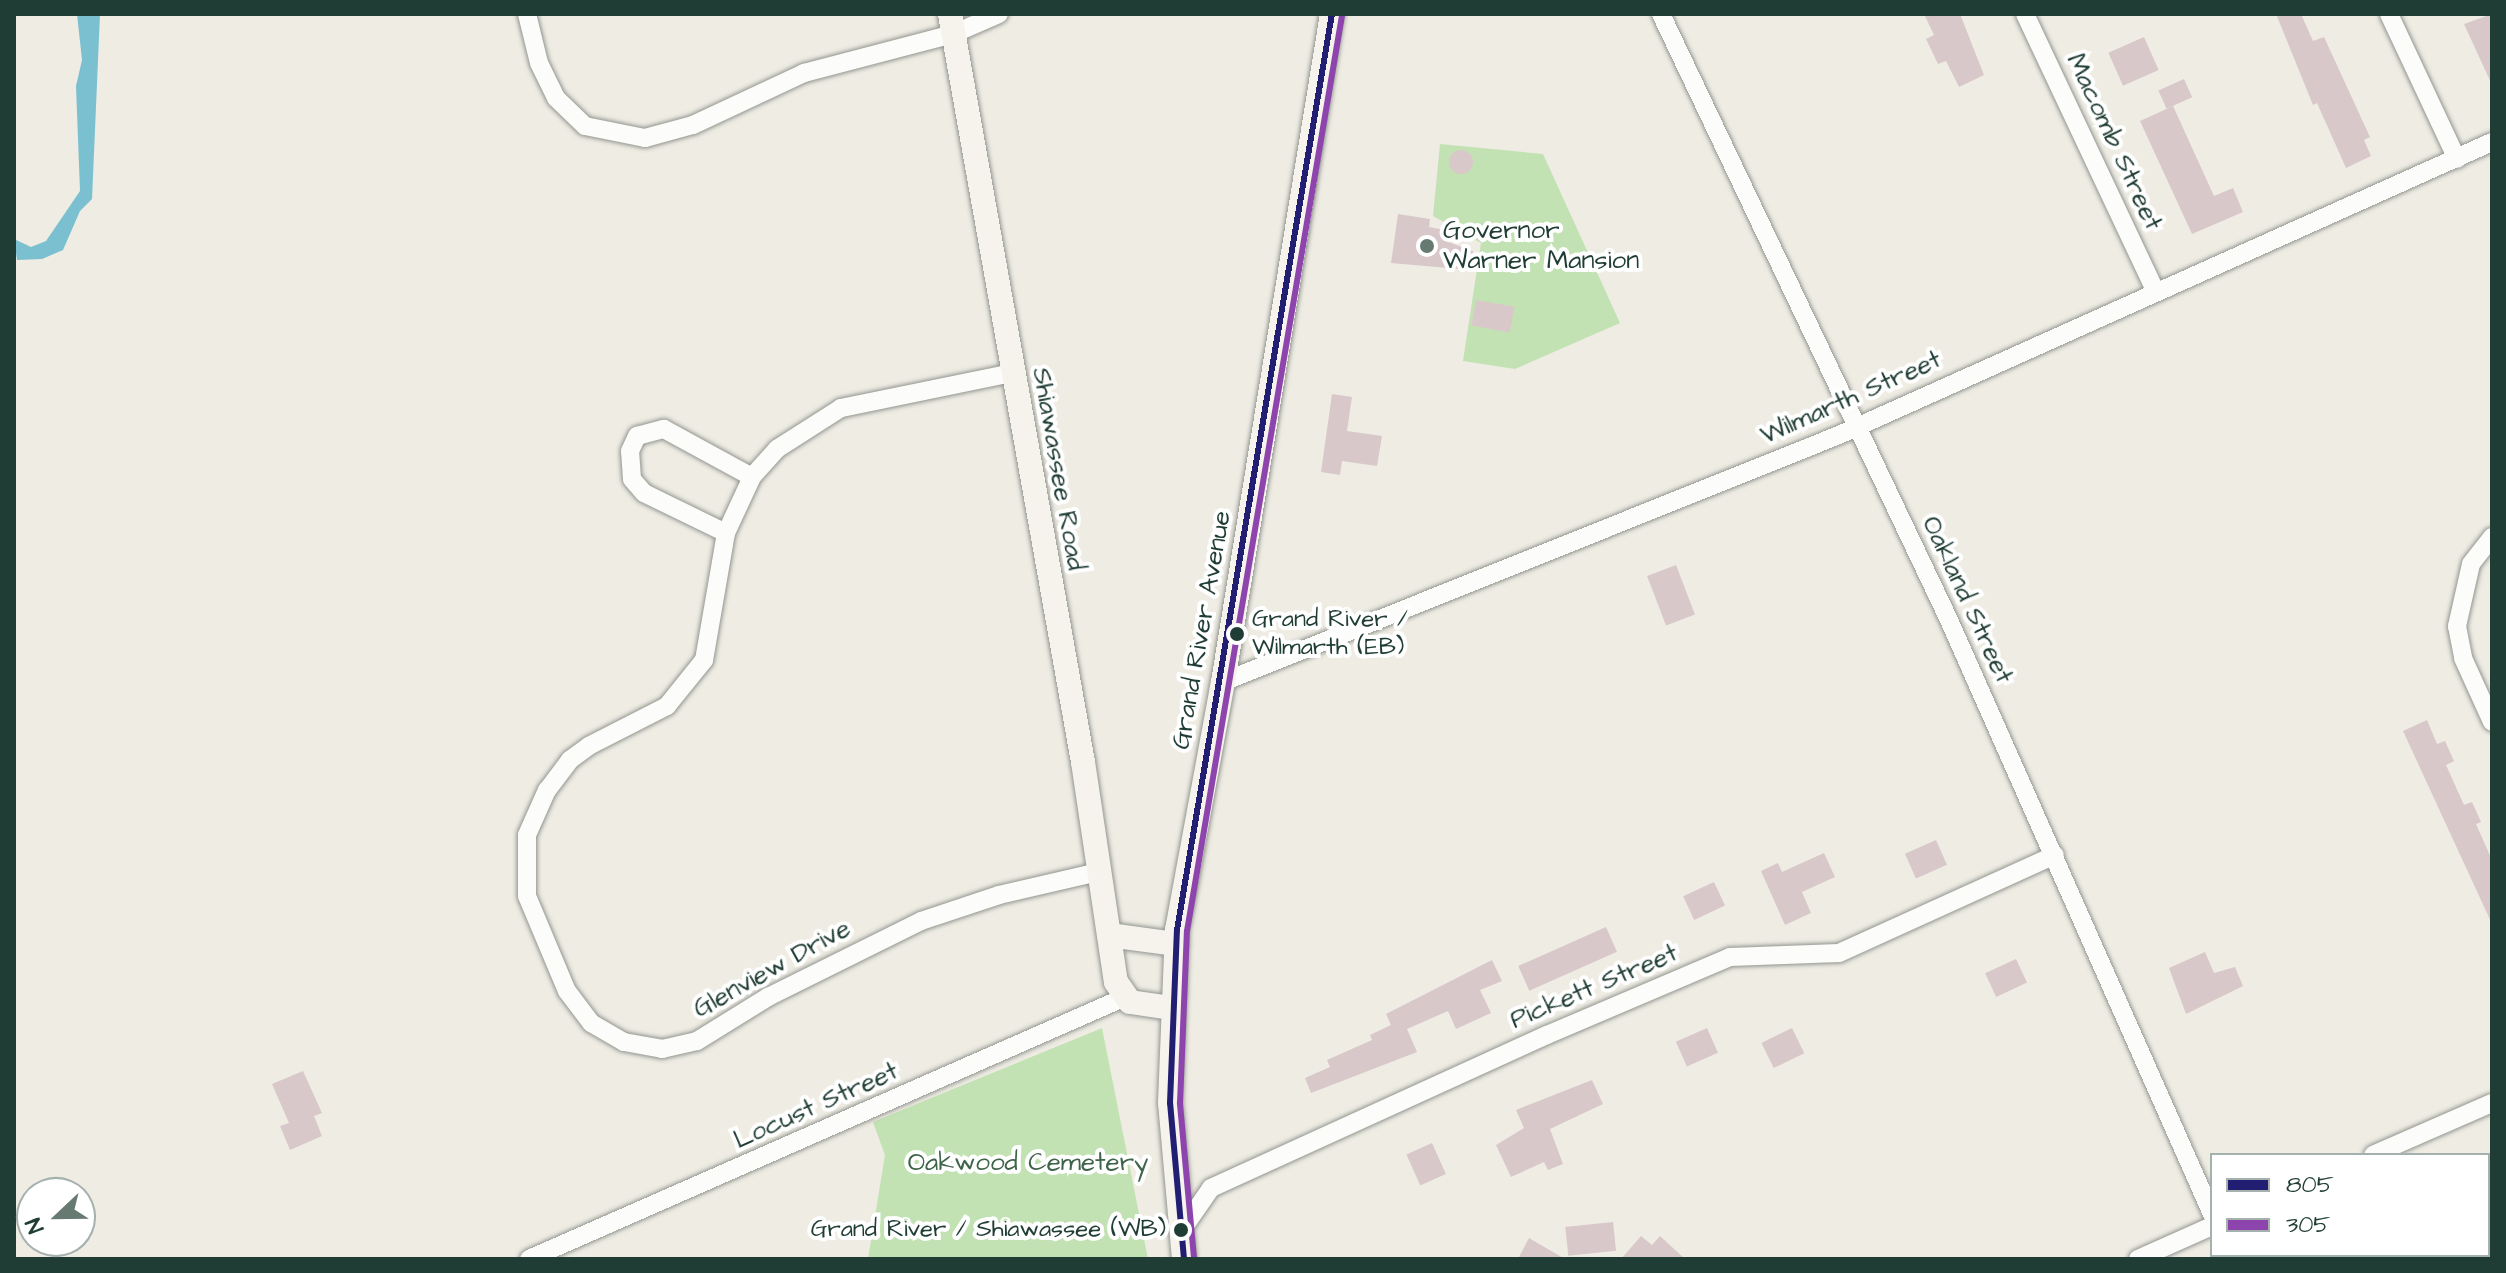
<!DOCTYPE html>
<html>
<head>
<meta charset="utf-8">
<style>
  body { margin:0 }
  #map { position:relative; width:2506px; height:1273px; overflow:hidden; background:#eeece3; font-family:"Architects Daughter",sans-serif }
  div>[style] { position:absolute }
  .green>* { inset:0; background:#c2e2b3 }
  .water>* { inset:0; background:#7ac0d0 }
  .building>* { inset:0; background:#d9c8ca; transform-origin:0 0 }
  .round { border-radius:50% }
  .roads { filter:drop-shadow(0 0 2px #929690) drop-shadow(0 0 2px #929690) }
  .street>* { height:18px; margin:-9px; padding:0 9px; transform-origin:9px; border-radius:9px; background:#fcfcfb }
  .secondary>* { height:24px; margin:-12px; padding:0 12px; transform-origin:12px; border-radius:12px; background:#f6f3ed }
  .bus-1>* { height:6px; margin:-3px; padding:0 3px; transform-origin:3px; border-radius:3px; background:#221e72 }
  .bus-2>* { height:6px; margin:-3px; padding:0 3px; transform-origin:3px; border-radius:3px; background:#8e44ad }
  .dots>* { width:22px; height:22px; translate:-50% -50%; box-sizing:border-box; border:4px solid #fff; border-radius:50% }
  span { translate:-50% -50%; white-space:nowrap; text-align:center; line-height:1.15; -webkit-text-stroke:8px #fff; paint-order:stroke }
  .bus-label { font-size:24px; color:#1f3d34 }
  .left { translate:0 -50%; text-align:left }
  .right { translate:-100% -50%; text-align:right }
  .street-label { font-size:26px; color:#1f3d34 }
  .poi-label { font-size:26px; color:#1f3d34 }
  .park-label { font-size:26px; color:#3f644a }
  .frame { position:absolute; inset:0; border:16px solid #1f3d34; pointer-events:none }
  .legend { position:absolute; left:2210px; top:1153px; width:280px; height:104px; box-sizing:border-box; background:#fff; border:2px solid #a5b1ae; margin:0; padding:10px 14px; list-style:none; font-size:24px; color:#1f3d34 }
  .legend li { display:flex; align-items:center; gap:16px; height:40px }
  .legend b { width:40px; border:2px solid #a5b1ae }
  .north { position:absolute; left:16px; top:1177px; width:80px; height:80px; box-sizing:border-box; background:#fff; border:2px solid #a5b1ae; border-radius:50%; rotate:248deg; font-size:22px; font-weight:700; line-height:32px; text-align:center; color:#1f3d34 }
  .north::after { content:''; display:block; margin:auto; width:28px; height:36px; background:#677a71; clip-path:polygon(50% 0,100% 100%,50% 72%,0 100%) }
</style>
</head>
<body>
<div id="map">
  <div class="green">
    <i style="clip-path:polygon(1440px 144px,1543px 154px,1620px 323px,1515px 369px,1463px 361px,1481px 243px,1433px 216px)"></i>
    <i style="clip-path:polygon(1102px 1028px,1148px 1259px,868px 1259px,885px 1155px,873px 1122px)"></i>
  </div>
  <div class="water">
    <i style="clip-path:polygon(77px 14px,100px 14px,92px 199px,80px 211px,63px 250px,42px 259px,17px 260px,14px 239px,31px 247px,46px 241px,80px 191px,76px 86px,82px 60px)"></i>
  </div>
  <div class="building">
    <i style="clip-path:polygon(1924px 14px,1960px 14px,1984px 75px,1959px 87px,1946px 61px,1938px 64px,1926px 39px,1934px 35px)"></i>
    <i style="clip-path:polygon(2276px 14px,2301px 14px,2313px 41px,2324px 37px,2370px 137px,2364px 140px,2371px 156px,2346px 168px,2317px 103px,2313px 105px)"></i>
    <i style="clip-path:polygon(2492px 14px,2492px 85px,2464px 24px)"></i>
    <i style="left:2144px;top:37px;width:36px;height:39px;rotate:66deg"></i>
    <i style="left:2184px;top:79px;width:20px;height:28px;rotate:66deg"></i>
    <i style="clip-path:polygon(2173px 106px,2214px 196px,2233px 188px,2243px 212px,2192px 234px,2140px 121px)"></i>
    <i class="round" style="left:1449px;top:150px;width:24px;height:24px"></i>
    <i style="clip-path:polygon(1398px 214px,1430px 219px,1429px 227px,1445px 230px,1443px 240px,1473px 251px,1471px 270px,1391px 263px)"></i>
    <i style="left:1476px;top:300px;width:39px;height:26px;rotate:10deg"></i>
    <i style="clip-path:polygon(1332px 394px,1352px 397px,1347px 431px,1382px 436px,1377px 466px,1342px 461px,1340px 475px,1321px 472px)"></i>
    <i style="left:1676px;top:565px;width:53px;height:31px;rotate:69deg"></i>
    <i style="clip-path:polygon(2427px 720px,2437px 744px,2445px 741px,2454px 761px,2446px 765px,2464px 805px,2472px 802px,2481px 822px,2476px 824px,2492px 860px,2492px 924px,2403px 731px)"></i>
    <i style="left:1936px;top:840px;width:27px;height:34px;rotate:66deg"></i>
    <i style="clip-path:polygon(1824px 853px,1835px 877px,1802px 892px,1811px 913px,1785px 925px,1761px 871px,1778px 863px,1782px 872px)"></i>
    <i style="left:1714px;top:882px;width:26px;height:34px;rotate:65deg"></i>
    <i style="left:1606px;top:927px;width:27px;height:96px;rotate:66deg"></i>
    <i style="clip-path:polygon(2205px 952px,2214px 973px,2235px 967px,2243px 986px,2186px 1014px,2169px 968px)"></i>
    <i style="left:2016px;top:959px;width:26px;height:34px;rotate:65deg"></i>
    <i style="clip-path:polygon(1492px 960px,1502px 981px,1480px 990px,1491px 1013px,1456px 1029px,1448px 1011px,1407px 1029px,1417px 1052px,1311px 1093px,1305px 1078px,1330px 1067px,1327px 1060px,1372px 1040px,1370px 1035px,1391px 1025px,1386px 1014px)"></i>
    <i style="left:1707px;top:1028px;width:27px;height:34px;rotate:66deg"></i>
    <i style="left:1792px;top:1028px;width:28px;height:34px;rotate:64deg"></i>
    <i style="clip-path:polygon(303px 1071px,322px 1113px,314px 1116px,322px 1136px,290px 1150px,280px 1126px,289px 1123px,272px 1084px)"></i>
    <i style="clip-path:polygon(1592px 1080px,1603px 1104px,1550px 1129px,1563px 1164px,1548px 1170px,1544px 1162px,1511px 1177px,1496px 1145px,1524px 1128px,1516px 1110px)"></i>
    <i style="left:1432px;top:1143px;width:34px;height:28px;rotate:66deg"></i>
    <i style="left:1613px;top:1222px;width:29px;height:48px;rotate:84deg"></i>
    <i style="clip-path:polygon(1641px 1236px,1652px 1245px,1660px 1236px,1685px 1259px,1621px 1259px)"></i>
    <i style="clip-path:polygon(1529px 1238px,1565px 1259px,1518px 1259px)"></i>
  </div>
  <div class="roads">
    <div class="street">
      <i style="left:527px;top:14px;width:50px;rotate:76.2deg"></i>
      <i style="left:539px;top:63px;width:39px;rotate:64deg"></i>
      <i style="left:556px;top:98px;width:40px;rotate:44deg"></i>
      <i style="left:585px;top:126px;width:61px;rotate:11.3deg"></i>
      <i style="left:645px;top:138px;width:50px;rotate:-15.2deg"></i>
      <i style="left:693px;top:125px;width:123px;rotate:-25.1deg"></i>
      <i style="left:804px;top:73px;width:154px;rotate:-14.7deg"></i>
      <i style="left:953px;top:34px;width:50px;rotate:-23.5deg"></i>
      <i style="left:1661px;top:14px;width:671px;rotate:64.58deg"></i>
      <i style="left:1949px;top:620px;width:650px;rotate:66.12deg"></i>
      <i style="left:2025px;top:14px;width:307px;rotate:64.8deg"></i>
      <i style="left:2389px;top:14px;width:160px;rotate:64.9deg"></i>
      <i style="left:1012px;top:373px;width:175px;rotate:168.4deg"></i>
      <i style="left:841px;top:408px;width:76px;rotate:147.4deg"></i>
      <i style="left:777px;top:449px;width:38px;rotate:132deg"></i>
      <i style="left:752px;top:477px;width:62px;rotate:114.9deg"></i>
      <i style="left:726px;top:533px;width:129px;rotate:99.8deg"></i>
      <i style="left:704px;top:660px;width:59px;rotate:128.8deg"></i>
      <i style="left:667px;top:706px;width:88px;rotate:152.9deg"></i>
      <i style="left:589px;top:746px;width:24px;rotate:144deg"></i>
      <i style="left:570px;top:760px;width:38px;rotate:127deg"></i>
      <i style="left:547px;top:790px;width:49px;rotate:114deg"></i>
      <i style="left:527px;top:835px;width:61px;rotate:90deg"></i>
      <i style="left:527px;top:896px;width:103px;rotate:67.2deg"></i>
      <i style="left:567px;top:991px;width:40px;rotate:53deg"></i>
      <i style="left:591px;top:1023px;width:38px;rotate:30deg"></i>
      <i style="left:624px;top:1042px;width:39px;rotate:10deg"></i>
      <i style="left:662px;top:1049px;width:36px;rotate:-13deg"></i>
      <i style="left:697px;top:1041px;width:84px;rotate:-31.8deg"></i>
      <i style="left:768px;top:997px;width:171px;rotate:-26.4deg"></i>
      <i style="left:921px;top:921px;width:82px;rotate:-18.4deg"></i>
      <i style="left:999px;top:895px;width:103px;rotate:-13deg"></i>
      <i style="left:726px;top:533px;width:91px;rotate:-154deg"></i>
      <i style="left:644px;top:493px;width:18px;rotate:-131deg"></i>
      <i style="left:632px;top:479px;width:28px;rotate:-94deg"></i>
      <i style="left:630px;top:451px;width:17px;rotate:-65deg"></i>
      <i style="left:637px;top:436px;width:28px;rotate:-15deg"></i>
      <i style="left:664px;top:429px;width:100px;rotate:28.6deg"></i>
      <i style="left:2492px;top:537px;width:34px;rotate:128deg"></i>
      <i style="left:2471px;top:564px;width:64px;rotate:102.7deg"></i>
      <i style="left:2457px;top:626px;width:33px;rotate:79deg"></i>
      <i style="left:2463px;top:658px;width:70px;rotate:65.6deg"></i>
      <i style="left:1223px;top:682px;width:664px;rotate:-21.85deg"></i>
      <i style="left:1839px;top:435px;width:716px;rotate:-24.17deg"></i>
      <i style="left:2373px;top:1155px;width:130px;rotate:-23.6deg"></i>
      <i style="left:1182px;top:1230px;width:51px;rotate:-55.4deg"></i>
      <i style="left:1211px;top:1188px;width:369px;rotate:-24.5deg"></i>
      <i style="left:1547px;top:1035px;width:199px;rotate:-23.1deg"></i>
      <i style="left:1730px;top:957px;width:109px;rotate:-2.1deg"></i>
      <i style="left:1839px;top:953px;width:237px;rotate:-24.4deg"></i>
      <i style="left:2229px;top:1255px;width:4px;rotate:63deg"></i>
      <i style="left:529px;top:1259px;width:649px;rotate:-23.72deg"></i>
      <i style="left:2138px;top:1259px;width:81px;rotate:-24deg"></i>
    </div>
    <div class="secondary">
      <i style="left:950px;top:14px;width:760px;rotate:79.92deg"></i>
      <i style="left:1083px;top:762px;width:222px;rotate:81.5deg"></i>
      <i style="left:1116px;top:982px;width:24px;rotate:55deg"></i>
      <i style="left:1130px;top:1002px;width:41px;rotate:8.3deg"></i>
      <i style="left:1109px;top:935px;width:68px;rotate:7.7deg"></i>
      <i style="left:1184px;top:1259px;width:157px;rotate:-95.1deg"></i>
      <i style="left:1170px;top:1103px;width:173px;rotate:-87.7deg"></i>
      <i style="left:1177px;top:930px;width:252px;rotate:-79.5deg"></i>
      <i style="left:1223px;top:682px;width:677px;rotate:-80.73deg"></i>
    </div>
  </div>
  <div class="bus-1">
    <i style="left:1184px;top:1259px;width:157px;rotate:-95.1deg"></i>
    <i style="left:1170px;top:1103px;width:173px;rotate:-87.7deg"></i>
    <i style="left:1177px;top:930px;width:929px;rotate:-80.4deg"></i>
  </div>
  <div class="bus-2">
    <i style="left:1194px;top:1258px;width:156px;rotate:-95.2deg"></i>
    <i style="left:1180px;top:1103px;width:172px;rotate:-87.7deg"></i>
    <i style="left:1187px;top:931px;width:928px;rotate:-80.39deg"></i>
  </div>
  <div class="dots">
    <i style="left:1427px;top:246px;background:#677a71"></i>
    <i style="left:1237px;top:634px;background:#1f3d34"></i>
    <i style="left:1181px;top:1230px;background:#1f3d34"></i>
  </div>
  <div class="bus-label">
    <span class="left" style="left:1252px;top:634px">Grand River /<br>Wilmarth (EB)</span>
    <span class="right" style="left:1166px;top:1230px">Grand River / Shiawassee (WB)</span>
  </div>
  <div class="street-label">
    <span style="left:2114px;top:142px;rotate:65deg">Macomb Street</span>
    <span style="left:1851px;top:398px;rotate:-24deg">Wilmarth Street</span>
    <span style="left:1058px;top:469px;rotate:80deg">Shiawassee Road</span>
    <span style="left:1967px;top:600px;rotate:65deg">Oakland Street</span>
    <span style="left:1202px;top:630px;rotate:-80deg">Grand River Avenue</span>
    <span style="left:772px;top:969px;rotate:-29deg">Glenview Drive</span>
    <span style="left:1594px;top:987px;rotate:-23deg">Pickett Street</span>
    <span style="left:816px;top:1106px;rotate:-24deg">Locust Street</span>
  </div>
  <div class="poi-label">
    <span class="left" style="left:1443px;top:246px">Governor<br>Warner Mansion</span>
  </div>
  <div class="park-label">
    <span style="left:1028px;top:1163px">Oakwood Cemetery</span>
  </div>
  <div class="frame"></div>
  <ul class="legend">
  <li><b style="height:10px;background:#221e72"></b>805</li>
  <li><b style="height:10px;background:#8e44ad"></b>305</li>
  </ul>
  <div class="north">N</div>
</div>
</body>
</html>
